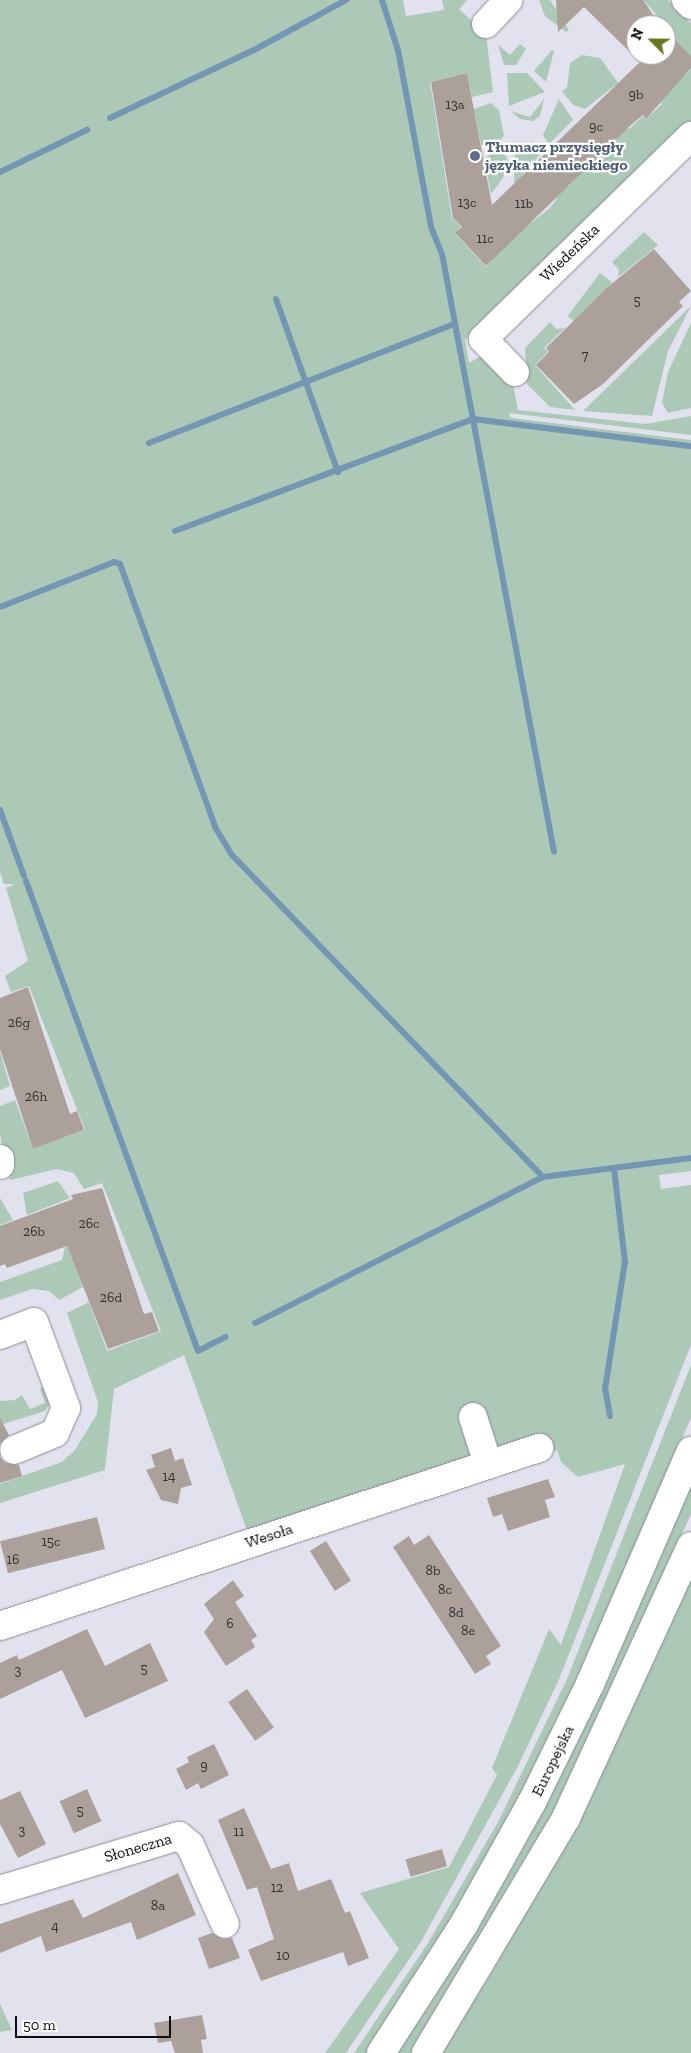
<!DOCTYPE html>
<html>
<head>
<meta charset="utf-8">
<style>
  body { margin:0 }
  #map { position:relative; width:691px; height:2053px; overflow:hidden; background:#e1e2ed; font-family:"Zilla Slab",serif }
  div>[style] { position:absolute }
  .green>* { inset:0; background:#acc8b6; transform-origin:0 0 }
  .stream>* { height:6px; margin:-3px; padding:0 3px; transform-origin:3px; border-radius:3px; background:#7496b2 }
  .building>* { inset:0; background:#aba19a; transform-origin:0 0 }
  .roads { filter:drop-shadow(0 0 1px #8c8d97) drop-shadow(0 0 1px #8c8d97) }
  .minor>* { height:28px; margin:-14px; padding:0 14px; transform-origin:14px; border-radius:14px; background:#fff }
  .major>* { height:28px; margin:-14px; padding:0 14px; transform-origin:14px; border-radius:14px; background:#fff }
  .dots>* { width:14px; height:14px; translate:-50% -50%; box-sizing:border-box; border:2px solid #fff; border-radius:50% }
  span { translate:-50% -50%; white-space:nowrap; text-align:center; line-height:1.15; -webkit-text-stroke:4.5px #fff; paint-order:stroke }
  .number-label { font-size:14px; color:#343132 }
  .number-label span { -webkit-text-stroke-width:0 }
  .service-label { font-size:16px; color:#4e5e75; font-weight:700 }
  .left { translate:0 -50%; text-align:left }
  .street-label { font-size:16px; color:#0c0c0f }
  .north { position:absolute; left:626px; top:15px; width:50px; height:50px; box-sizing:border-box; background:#fff; border:1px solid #9e9e9f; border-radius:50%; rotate:293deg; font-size:14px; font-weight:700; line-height:20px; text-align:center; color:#0c0c0f }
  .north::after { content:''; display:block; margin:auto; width:18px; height:22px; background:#6c7620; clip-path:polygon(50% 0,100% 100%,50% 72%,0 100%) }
  .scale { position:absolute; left:15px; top:2016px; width:156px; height:22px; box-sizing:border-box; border:2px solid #0c0c0f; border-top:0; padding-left:6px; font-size:15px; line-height:18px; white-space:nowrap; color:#0c0c0f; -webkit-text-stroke:4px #fff; paint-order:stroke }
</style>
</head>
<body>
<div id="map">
  <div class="green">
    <i style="clip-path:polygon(0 0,403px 0,406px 16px,444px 10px,442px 0,467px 0,459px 9px,486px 34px,493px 92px,472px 97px,467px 73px,430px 82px,452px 218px,461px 227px,455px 234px,486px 267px,513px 236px,549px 209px,557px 199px,553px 195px,565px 184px,568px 187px,626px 125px,629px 129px,643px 116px,646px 119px,662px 104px,659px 101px,691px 69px,691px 122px,465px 340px,469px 363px,481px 356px,512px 380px,518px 410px,646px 424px,691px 416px,691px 435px,509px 413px,511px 418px,691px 440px,691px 1171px,659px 1175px,661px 1189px,691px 1185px,691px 1345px,560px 1677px,518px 1766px,422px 1940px,346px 2053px,325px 2053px,399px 1949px,360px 1893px,449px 1867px,497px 1775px,492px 1768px,549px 1629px,561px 1645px,625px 1464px,578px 1477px,561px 1462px,557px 1450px,542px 1455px,475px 1445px,471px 1459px,248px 1533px,184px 1355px,114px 1389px,105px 1470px,0 1503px,0 1484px,62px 1462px,75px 1450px,97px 1414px,98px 1402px,67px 1313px,89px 1302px,107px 1351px,161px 1331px,102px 1183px,84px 1189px,74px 1173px,57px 1169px,10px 1180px,0 1134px,0 1106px,15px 1100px,33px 1149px,85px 1130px,29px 986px,11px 992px,5px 976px,28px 961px,6px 888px,15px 884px,4px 884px,0 872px)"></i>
    <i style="clip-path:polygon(539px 0,550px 0,569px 30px,566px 32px,545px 16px)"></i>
    <i style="clip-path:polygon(643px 0,668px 0,691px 23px,691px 56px,673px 41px,666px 25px,653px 17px,656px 14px)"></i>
    <i style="clip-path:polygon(520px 44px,526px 49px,516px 65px,504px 65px,498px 45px,510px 55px)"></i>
    <i style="clip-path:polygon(552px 50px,554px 51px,546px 82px,534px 71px)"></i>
    <i style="clip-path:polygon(582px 55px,600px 58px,618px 83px,585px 109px,573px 105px,562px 91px,567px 88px,570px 63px)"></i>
    <i style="clip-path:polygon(507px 73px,527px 73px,545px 92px,509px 106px)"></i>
    <i style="clip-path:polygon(544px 99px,540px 116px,533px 121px,520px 119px,511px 111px,530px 117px)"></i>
    <i style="clip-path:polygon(559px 99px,573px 120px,549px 144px,543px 135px)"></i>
    <i style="clip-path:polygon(491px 103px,499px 110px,504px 136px,496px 146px,481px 145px,474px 109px)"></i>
    <i style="clip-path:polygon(532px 147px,541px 153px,514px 185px,515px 153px)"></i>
    <i style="clip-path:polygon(496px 152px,506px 156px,510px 168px,491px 194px,484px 158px)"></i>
    <i style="clip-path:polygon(644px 232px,658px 245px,618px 277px,619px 270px,612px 262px)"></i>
    <i style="left:600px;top:273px;width:15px;height:54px;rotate:37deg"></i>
    <i style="clip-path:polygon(691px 306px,668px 351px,652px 416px,583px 411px)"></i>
    <i style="clip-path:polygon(550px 322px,556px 329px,565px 328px,544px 348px,548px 352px,535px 365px,575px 410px,550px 407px,527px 384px,525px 348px)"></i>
    <i style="clip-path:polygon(691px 323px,691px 408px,668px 413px,662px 403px,668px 372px)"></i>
    <i style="clip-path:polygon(0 1051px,10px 1086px,0 1090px)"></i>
    <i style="clip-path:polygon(58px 1181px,70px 1198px,27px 1215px,23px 1193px)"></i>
    <i style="clip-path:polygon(0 1198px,13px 1220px,0 1225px)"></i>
    <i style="clip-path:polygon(79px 1242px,77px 1271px,83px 1287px,59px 1300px,49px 1291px,32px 1289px,0 1300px,0 1282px,62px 1260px,65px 1247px)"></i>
    <i style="clip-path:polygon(691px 1365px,691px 1418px,543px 1756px,472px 1888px,392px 2016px,367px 2053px,354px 2053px,428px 1943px,498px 1822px,567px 1679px)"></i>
    <i style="clip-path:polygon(44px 1385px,51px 1402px,45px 1411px,0 1425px,0 1401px,15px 1400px,22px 1395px,30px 1409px,45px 1403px,40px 1389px)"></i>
    <i style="clip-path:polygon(691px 1479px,691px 1514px,564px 1795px,439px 2012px,411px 2053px,394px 2053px)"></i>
    <i style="clip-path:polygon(691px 1575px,691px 2053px,439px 2053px,492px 1972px,584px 1809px)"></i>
    <i style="clip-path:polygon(0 2004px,12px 2030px,0 2032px)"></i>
  </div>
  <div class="stream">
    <i style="left:382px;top:0;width:52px;rotate:72.3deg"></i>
    <i style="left:398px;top:50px;width:180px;rotate:79.4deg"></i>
    <i style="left:431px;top:227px;width:29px;rotate:68deg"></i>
    <i style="left:442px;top:254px;width:608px;rotate:79.39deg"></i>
    <i style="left:110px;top:118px;width:159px;rotate:-25.3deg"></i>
    <i style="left:254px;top:50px;width:105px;rotate:-28.5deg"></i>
    <i style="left:0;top:172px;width:97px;rotate:-25.8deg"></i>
    <i style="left:276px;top:299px;width:184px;rotate:70.3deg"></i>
    <i style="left:149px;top:443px;width:327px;rotate:-21.3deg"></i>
    <i style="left:175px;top:531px;width:318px;rotate:-20.6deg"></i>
    <i style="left:473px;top:419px;width:220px;rotate:7.1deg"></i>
    <i style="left:0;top:607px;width:123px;rotate:-21.5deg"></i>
    <i style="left:114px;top:562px;width:6px;rotate:18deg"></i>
    <i style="left:120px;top:564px;width:280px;rotate:70.1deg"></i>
    <i style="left:215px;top:827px;width:31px;rotate:59deg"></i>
    <i style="left:231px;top:854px;width:449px;rotate:46deg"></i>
    <i style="left:0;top:810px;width:70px;rotate:70deg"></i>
    <i style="left:26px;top:881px;width:500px;rotate:69.9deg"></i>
    <i style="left:198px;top:1351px;width:31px;rotate:-27deg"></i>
    <i style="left:255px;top:1323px;width:323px;rotate:-26.9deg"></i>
    <i style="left:543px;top:1177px;width:149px;rotate:-7.3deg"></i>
    <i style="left:610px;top:1416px;width:27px;rotate:-100deg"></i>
    <i style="left:605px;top:1389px;width:129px;rotate:-81.1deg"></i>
    <i style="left:625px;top:1262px;width:94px;rotate:-96.7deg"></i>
  </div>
  <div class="building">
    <i style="clip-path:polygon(556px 0,643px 0,660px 25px,636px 25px,636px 55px,666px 55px,666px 31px,691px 56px,691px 68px,646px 119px,643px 115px,631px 125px,486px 266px,455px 233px,462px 227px,453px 218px,431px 82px,467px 73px,492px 205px,640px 62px,584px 7px,558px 32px)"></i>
    <i style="clip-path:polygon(654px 249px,691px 291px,679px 302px,683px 306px,603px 384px,574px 404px,536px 365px,549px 352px,546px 348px,609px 286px)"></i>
    <i style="clip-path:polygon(28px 987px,70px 1114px,77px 1111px,84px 1130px,33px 1149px,0 1049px,0 998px)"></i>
    <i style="clip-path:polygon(102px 1188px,144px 1314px,152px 1312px,159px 1331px,108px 1349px,67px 1246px,7px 1268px,5px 1264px,0 1266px,0 1226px,73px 1199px,71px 1195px)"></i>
    <i style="clip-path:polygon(0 1418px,9px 1435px,0 1444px)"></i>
    <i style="clip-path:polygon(171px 1448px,175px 1461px,183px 1458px,192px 1485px,181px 1488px,178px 1504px,161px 1500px,146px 1470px,155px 1467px,151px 1455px)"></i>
    <i style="clip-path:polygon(0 1457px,5px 1463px,19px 1465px,22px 1476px,0 1483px)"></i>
    <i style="clip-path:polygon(548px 1479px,555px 1497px,545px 1500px,550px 1517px,508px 1531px,502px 1514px,493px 1517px,487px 1498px)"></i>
    <i style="left:97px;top:1517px;width:33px;height:100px;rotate:76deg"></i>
    <i style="clip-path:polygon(429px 1535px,501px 1646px,486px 1656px,491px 1664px,475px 1674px,393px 1547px,409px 1536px,414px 1545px)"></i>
    <i style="left:326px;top:1541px;width:47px;height:19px;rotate:58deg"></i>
    <i style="clip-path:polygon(233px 1580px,244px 1596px,235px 1602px,257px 1636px,251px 1640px,255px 1647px,226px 1666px,204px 1632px,214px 1619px,204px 1604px)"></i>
    <i style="clip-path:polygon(87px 1629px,105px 1666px,150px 1643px,168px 1681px,85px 1718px,62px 1670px,0 1699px,0 1663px,17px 1655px,19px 1660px)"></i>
    <i style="left:247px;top:1689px;width:47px;height:23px;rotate:55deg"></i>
    <i style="clip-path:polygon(214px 1744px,229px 1775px,201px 1789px,198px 1783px,186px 1790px,176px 1769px,189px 1762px,187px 1757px)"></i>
    <i style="left:87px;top:1789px;width:35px;height:30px;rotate:66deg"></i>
    <i style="clip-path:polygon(20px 1791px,46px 1844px,18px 1858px,0 1824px,0 1800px)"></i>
    <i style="clip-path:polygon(244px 1808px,271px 1869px,289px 1863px,298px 1891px,331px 1879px,345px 1913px,350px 1911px,369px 1958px,348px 1966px,343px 1952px,261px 1981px,248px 1950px,274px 1939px,257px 1887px,247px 1890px,218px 1820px)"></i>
    <i style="left:442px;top:1849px;width:18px;height:38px;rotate:74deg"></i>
    <i style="clip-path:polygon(178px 1873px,196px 1915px,137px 1940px,131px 1922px,46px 1952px,41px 1936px,0 1953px,0 1924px,73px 1899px,83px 1918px)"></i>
    <i style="clip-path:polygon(212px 1933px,223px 1939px,232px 1938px,240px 1958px,209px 1969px,198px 1938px)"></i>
    <i style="clip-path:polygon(202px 2015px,207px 2039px,201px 2040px,203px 2053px,175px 2053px,171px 2041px,158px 2043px,154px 2023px)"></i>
  </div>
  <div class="roads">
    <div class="minor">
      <i style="left:686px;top:0;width:7px;rotate:45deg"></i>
      <i style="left:486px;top:24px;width:33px;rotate:-47deg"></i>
      <i style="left:515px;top:372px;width:46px;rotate:-134.1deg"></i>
      <i style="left:483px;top:339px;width:291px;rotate:-44.3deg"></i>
      <i style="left:0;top:1159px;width:6px;rotate:90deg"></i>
      <i style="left:0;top:1335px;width:36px;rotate:-21deg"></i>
      <i style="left:34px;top:1322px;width:92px;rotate:69.6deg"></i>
      <i style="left:66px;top:1408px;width:27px;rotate:114deg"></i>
      <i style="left:55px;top:1433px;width:44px;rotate:157.5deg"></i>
      <i style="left:473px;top:1417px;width:49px;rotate:72.3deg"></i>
      <i style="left:0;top:1626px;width:568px;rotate:-18.28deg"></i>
      <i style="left:0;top:1890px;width:187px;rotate:-16.8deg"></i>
      <i style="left:179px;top:1836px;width:14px;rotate:39deg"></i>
      <i style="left:190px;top:1845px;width:86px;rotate:66.1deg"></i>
    </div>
    <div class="major">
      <i style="left:381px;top:2053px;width:153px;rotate:-57.2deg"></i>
      <i style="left:464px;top:1924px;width:140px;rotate:-60.9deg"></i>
      <i style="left:532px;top:1802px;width:131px;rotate:-63.8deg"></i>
      <i style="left:590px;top:1684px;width:254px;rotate:-66.6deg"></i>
      <i style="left:426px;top:2053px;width:274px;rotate:-59.2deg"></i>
      <i style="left:566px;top:1818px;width:299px;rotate:-65.3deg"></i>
    </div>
  </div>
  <div class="dots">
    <i style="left:475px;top:156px;background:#5c6f8a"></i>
  </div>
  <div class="number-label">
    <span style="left:636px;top:95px">9b</span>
    <span style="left:455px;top:105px">13a</span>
    <span style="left:596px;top:127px">9c</span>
    <span style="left:467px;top:203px">13c</span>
    <span style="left:524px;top:204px">11b</span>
    <span style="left:485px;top:239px">11c</span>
    <span style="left:637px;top:301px">5</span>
    <span style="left:585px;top:356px">7</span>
    <span style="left:19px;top:1023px">26g</span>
    <span style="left:36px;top:1097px">26h</span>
    <span style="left:89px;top:1224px">26c</span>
    <span style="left:34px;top:1232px">26b</span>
    <span style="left:111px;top:1298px">26d</span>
    <span style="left:169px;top:1477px">14</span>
    <span style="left:51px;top:1542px">15c</span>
    <span style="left:13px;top:1560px">16</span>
    <span style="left:433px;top:1571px">8b</span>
    <span style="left:445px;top:1590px">8c</span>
    <span style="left:456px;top:1613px">8d</span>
    <span style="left:230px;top:1624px">6</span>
    <span style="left:468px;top:1631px">8e</span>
    <span style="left:144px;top:1669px">5</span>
    <span style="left:18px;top:1671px">3</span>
    <span style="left:204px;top:1766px">9</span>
    <span style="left:80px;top:1811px">5</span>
    <span style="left:22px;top:1831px">3</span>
    <span style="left:239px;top:1832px">11</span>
    <span style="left:277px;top:1888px">12</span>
    <span style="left:158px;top:1906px">8a</span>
    <span style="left:55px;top:1927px">4</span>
    <span style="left:283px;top:1956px">10</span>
  </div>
  <div class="service-label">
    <span class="left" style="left:485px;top:156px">Tłumacz przysięgły<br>języka niemieckiego</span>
  </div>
  <div class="street-label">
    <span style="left:570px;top:253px;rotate:-44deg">Wiedeńska</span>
    <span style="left:269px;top:1536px;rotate:-18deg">Wesoła</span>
    <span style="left:553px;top:1761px;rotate:-64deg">Europejska</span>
    <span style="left:138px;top:1848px;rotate:-16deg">Słoneczna</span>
  </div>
  <div class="north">N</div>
  <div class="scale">50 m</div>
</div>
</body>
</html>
